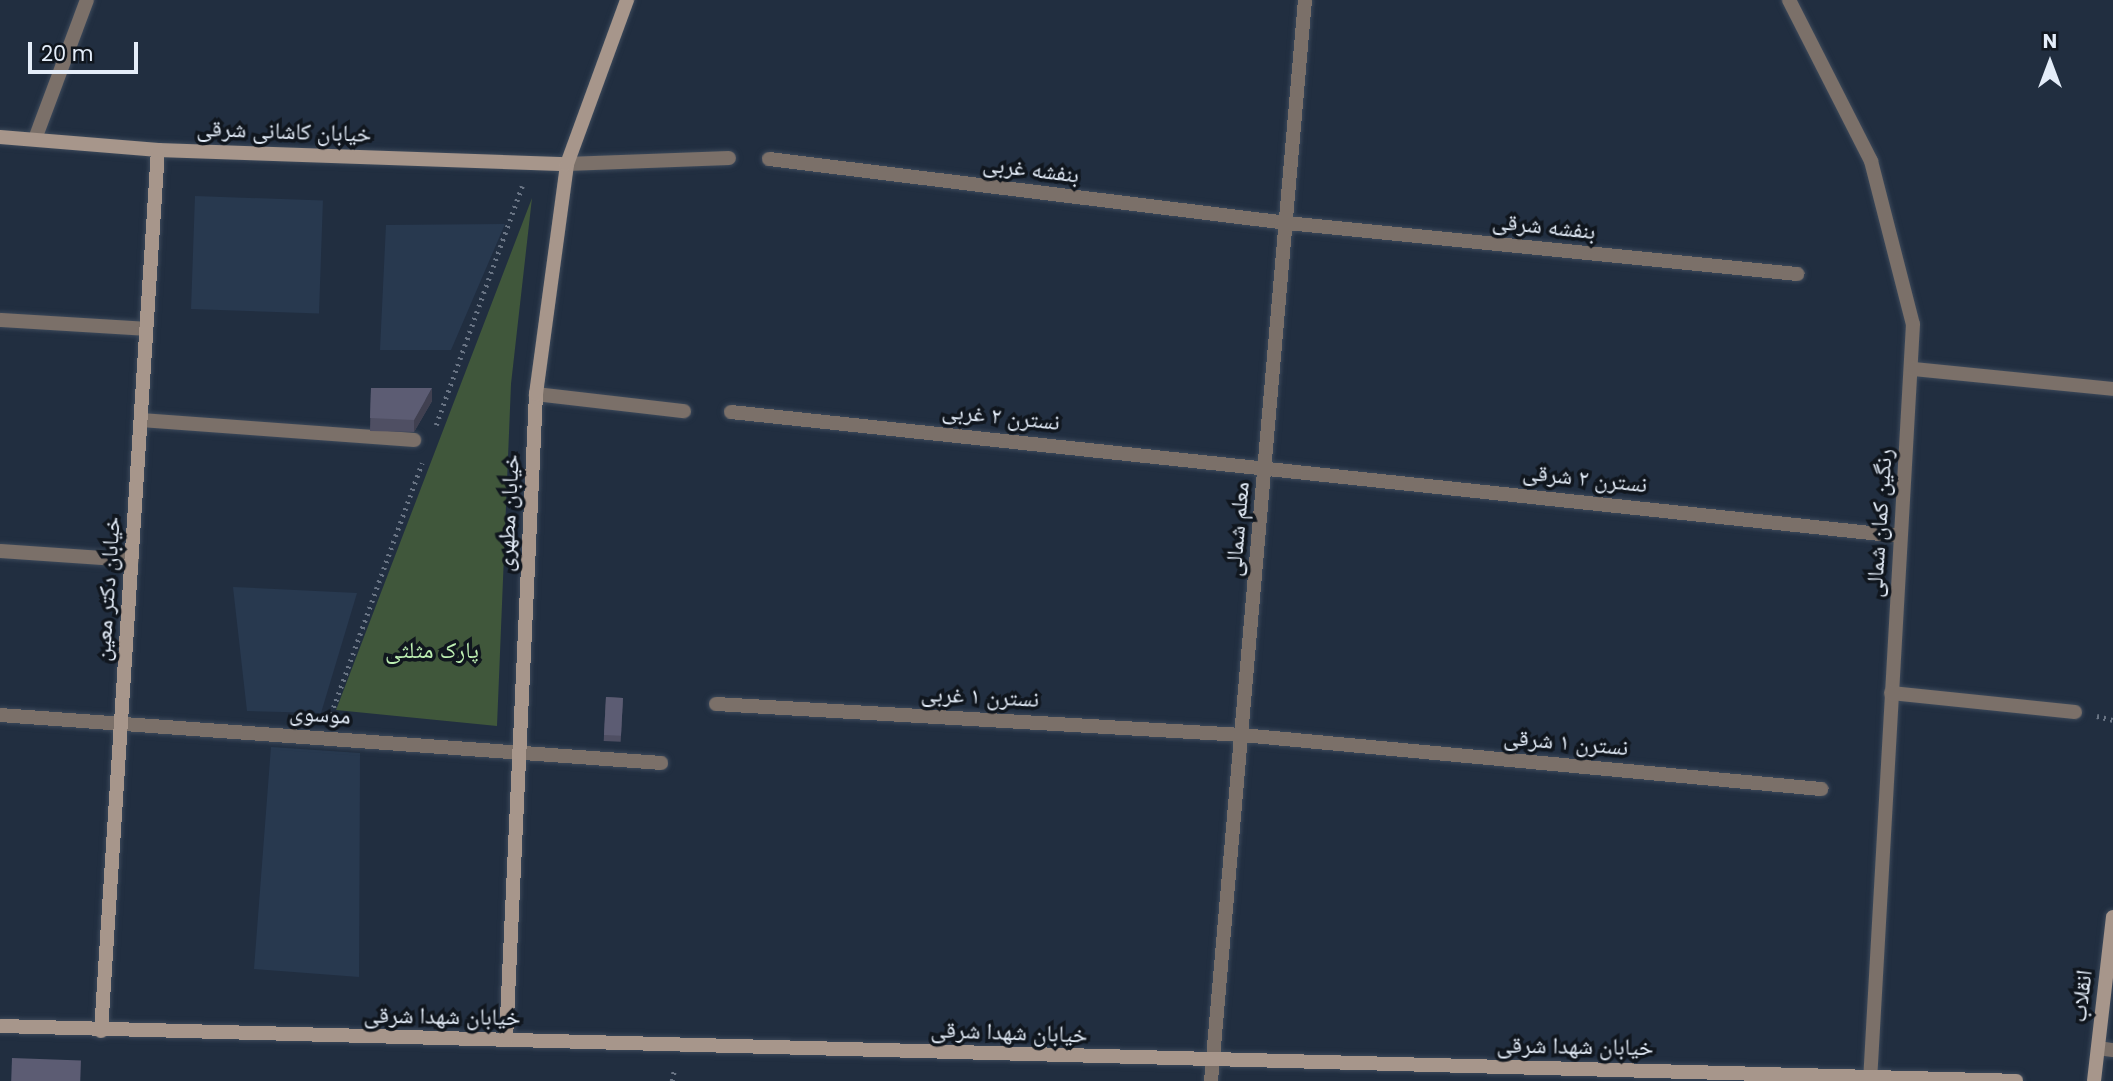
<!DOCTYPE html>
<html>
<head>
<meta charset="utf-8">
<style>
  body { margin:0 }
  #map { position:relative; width:2113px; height:1081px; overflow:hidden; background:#212e40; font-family:Poppins,"Noto Naskh Arabic",sans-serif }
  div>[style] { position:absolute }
  .built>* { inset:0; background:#28394f; transform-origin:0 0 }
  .green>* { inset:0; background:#40573b }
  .path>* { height:4.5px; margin-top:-2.25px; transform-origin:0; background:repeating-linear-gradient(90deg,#697484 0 2px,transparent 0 7px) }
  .roads { filter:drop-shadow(0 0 2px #3c495a) drop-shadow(0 0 2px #3c495a) }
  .street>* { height:14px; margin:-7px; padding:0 7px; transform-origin:7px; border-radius:7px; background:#7b7069 }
  .secondary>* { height:14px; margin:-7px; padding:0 7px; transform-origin:7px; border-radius:7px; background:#a7968b }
  .wall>* { inset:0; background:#4f4f63; transform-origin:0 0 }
  .shaded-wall>* { inset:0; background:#404050 }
  .building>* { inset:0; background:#5c5c73; transform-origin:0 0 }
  span { translate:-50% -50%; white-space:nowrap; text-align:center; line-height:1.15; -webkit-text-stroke:7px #10161e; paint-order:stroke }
  .street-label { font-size:23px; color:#e4edf9 }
  .park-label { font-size:23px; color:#bff1b4 }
  .north { position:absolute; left:2015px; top:28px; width:70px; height:70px; -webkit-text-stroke:5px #10161e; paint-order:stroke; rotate:0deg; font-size:19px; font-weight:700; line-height:28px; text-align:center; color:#e4edf9 }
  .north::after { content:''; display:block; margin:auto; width:24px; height:32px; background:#e4edf9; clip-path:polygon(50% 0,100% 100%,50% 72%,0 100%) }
  .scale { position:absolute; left:28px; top:42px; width:110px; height:32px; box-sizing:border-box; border:4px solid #e4edf9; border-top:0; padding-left:9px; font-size:21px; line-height:24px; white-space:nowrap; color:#e4edf9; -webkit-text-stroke:5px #10161e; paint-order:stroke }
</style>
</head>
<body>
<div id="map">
  <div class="built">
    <i style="left:195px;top:196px;width:128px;height:113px;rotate:2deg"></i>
    <i style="clip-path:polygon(505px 224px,451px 350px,380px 350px,386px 225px)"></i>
    <i style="clip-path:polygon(233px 587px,357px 593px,321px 713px,247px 711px)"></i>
    <i style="clip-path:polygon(271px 747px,360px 753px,359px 977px,254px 969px)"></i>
  </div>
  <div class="green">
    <i style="clip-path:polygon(532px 198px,511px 384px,497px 726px,336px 710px)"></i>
  </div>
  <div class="path">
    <i style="left:436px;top:425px;width:254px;rotate:-70.2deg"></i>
    <i style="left:331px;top:714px;width:267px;rotate:-70.1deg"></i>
    <i style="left:2097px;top:716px;width:16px;rotate:14deg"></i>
    <i style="left:672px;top:1081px;width:10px;rotate:-79deg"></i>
  </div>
  <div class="roads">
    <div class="street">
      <i style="left:1789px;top:0;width:181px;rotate:63deg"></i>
      <i style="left:1871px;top:161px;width:168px;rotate:75.6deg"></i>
      <i style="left:1913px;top:324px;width:758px;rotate:93.25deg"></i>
      <i style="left:35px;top:139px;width:148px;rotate:-69.5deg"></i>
      <i style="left:769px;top:159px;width:522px;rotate:7.04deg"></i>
      <i style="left:1287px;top:223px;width:513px;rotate:5.71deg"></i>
      <i style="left:567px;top:164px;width:162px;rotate:-2.1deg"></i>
      <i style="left:0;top:320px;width:146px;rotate:3.5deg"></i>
      <i style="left:1913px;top:369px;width:201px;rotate:5.7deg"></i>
      <i style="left:536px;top:394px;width:149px;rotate:6.6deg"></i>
      <i style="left:731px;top:412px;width:1175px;rotate:6.06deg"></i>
      <i style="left:141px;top:420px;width:274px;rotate:4.2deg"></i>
      <i style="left:0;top:551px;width:132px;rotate:3.9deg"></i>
      <i style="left:1891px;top:693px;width:185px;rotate:5.9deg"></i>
      <i style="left:716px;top:704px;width:527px;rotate:3.37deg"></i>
      <i style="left:1242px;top:735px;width:582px;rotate:5.33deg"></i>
      <i style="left:0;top:715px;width:663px;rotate:4.15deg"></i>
      <i style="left:2098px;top:1048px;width:15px;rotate:8deg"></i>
      <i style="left:1211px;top:1081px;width:1085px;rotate:-85.03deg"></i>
    </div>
    <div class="secondary">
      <i style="left:0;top:137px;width:159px;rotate:4.7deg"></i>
      <i style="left:158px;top:150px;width:409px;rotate:2deg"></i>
      <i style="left:0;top:1026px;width:2017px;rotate:1.56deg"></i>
      <i style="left:101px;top:1031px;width:883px;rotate:-86.3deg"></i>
      <i style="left:506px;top:1040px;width:647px;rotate:-87.34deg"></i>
      <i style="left:536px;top:394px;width:232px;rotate:-82.3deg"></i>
      <i style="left:567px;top:164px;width:175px;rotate:-69.9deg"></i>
      <i style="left:2094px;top:1081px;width:165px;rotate:-83.4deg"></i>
    </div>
  </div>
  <div class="wall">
    <i style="clip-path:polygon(371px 388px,432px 401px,414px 432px,370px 431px)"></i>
    <i style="left:606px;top:697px;width:17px;height:44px;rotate:3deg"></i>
  </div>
  <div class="shaded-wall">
    <i style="clip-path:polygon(432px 388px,432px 401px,414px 432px,414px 420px)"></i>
  </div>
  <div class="building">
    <i style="clip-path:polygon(371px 388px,432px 388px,414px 420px,370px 418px)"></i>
    <i style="left:606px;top:697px;width:17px;height:38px;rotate:3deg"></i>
    <i style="left:12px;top:1058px;width:69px;height:23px;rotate:2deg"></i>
  </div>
  <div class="street-label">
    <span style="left:284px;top:131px;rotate:2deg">خیابان کاشانی شرقی</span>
    <span style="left:1031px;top:169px;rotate:7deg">بنفشه غربی</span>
    <span style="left:1544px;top:226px;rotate:6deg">بنفشه شرقی</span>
    <span style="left:1001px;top:416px;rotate:6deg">نسترن ۲ غربی</span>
    <span style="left:1585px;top:478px;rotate:6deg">نسترن ۲ شرقی</span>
    <span style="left:508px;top:513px;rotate:-87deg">خیابان مطهری</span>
    <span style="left:1879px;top:523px;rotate:-86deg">رنگین کمان شمالی</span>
    <span style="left:1237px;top:529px;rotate:-85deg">معلم شمالی</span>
    <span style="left:107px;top:589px;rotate:-86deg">خیابان دکتر معین</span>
    <span style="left:980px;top:696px;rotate:3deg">نسترن ۱ غربی</span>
    <span style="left:320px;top:714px;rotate:4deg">موسوی</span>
    <span style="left:1566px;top:742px;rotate:5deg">نسترن ۱ شرقی</span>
    <span style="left:2081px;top:996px;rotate:-83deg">انقلاب</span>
    <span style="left:442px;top:1016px;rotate:1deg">خیابان شهدا شرقی</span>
    <span style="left:1009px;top:1032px;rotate:2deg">خیابان شهدا شرقی</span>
    <span style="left:1575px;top:1046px;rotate:1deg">خیابان شهدا شرقی</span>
  </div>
  <div class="park-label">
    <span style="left:432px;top:650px">پارک مثلثی</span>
  </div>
  <div class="north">N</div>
  <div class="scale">20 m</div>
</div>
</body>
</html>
